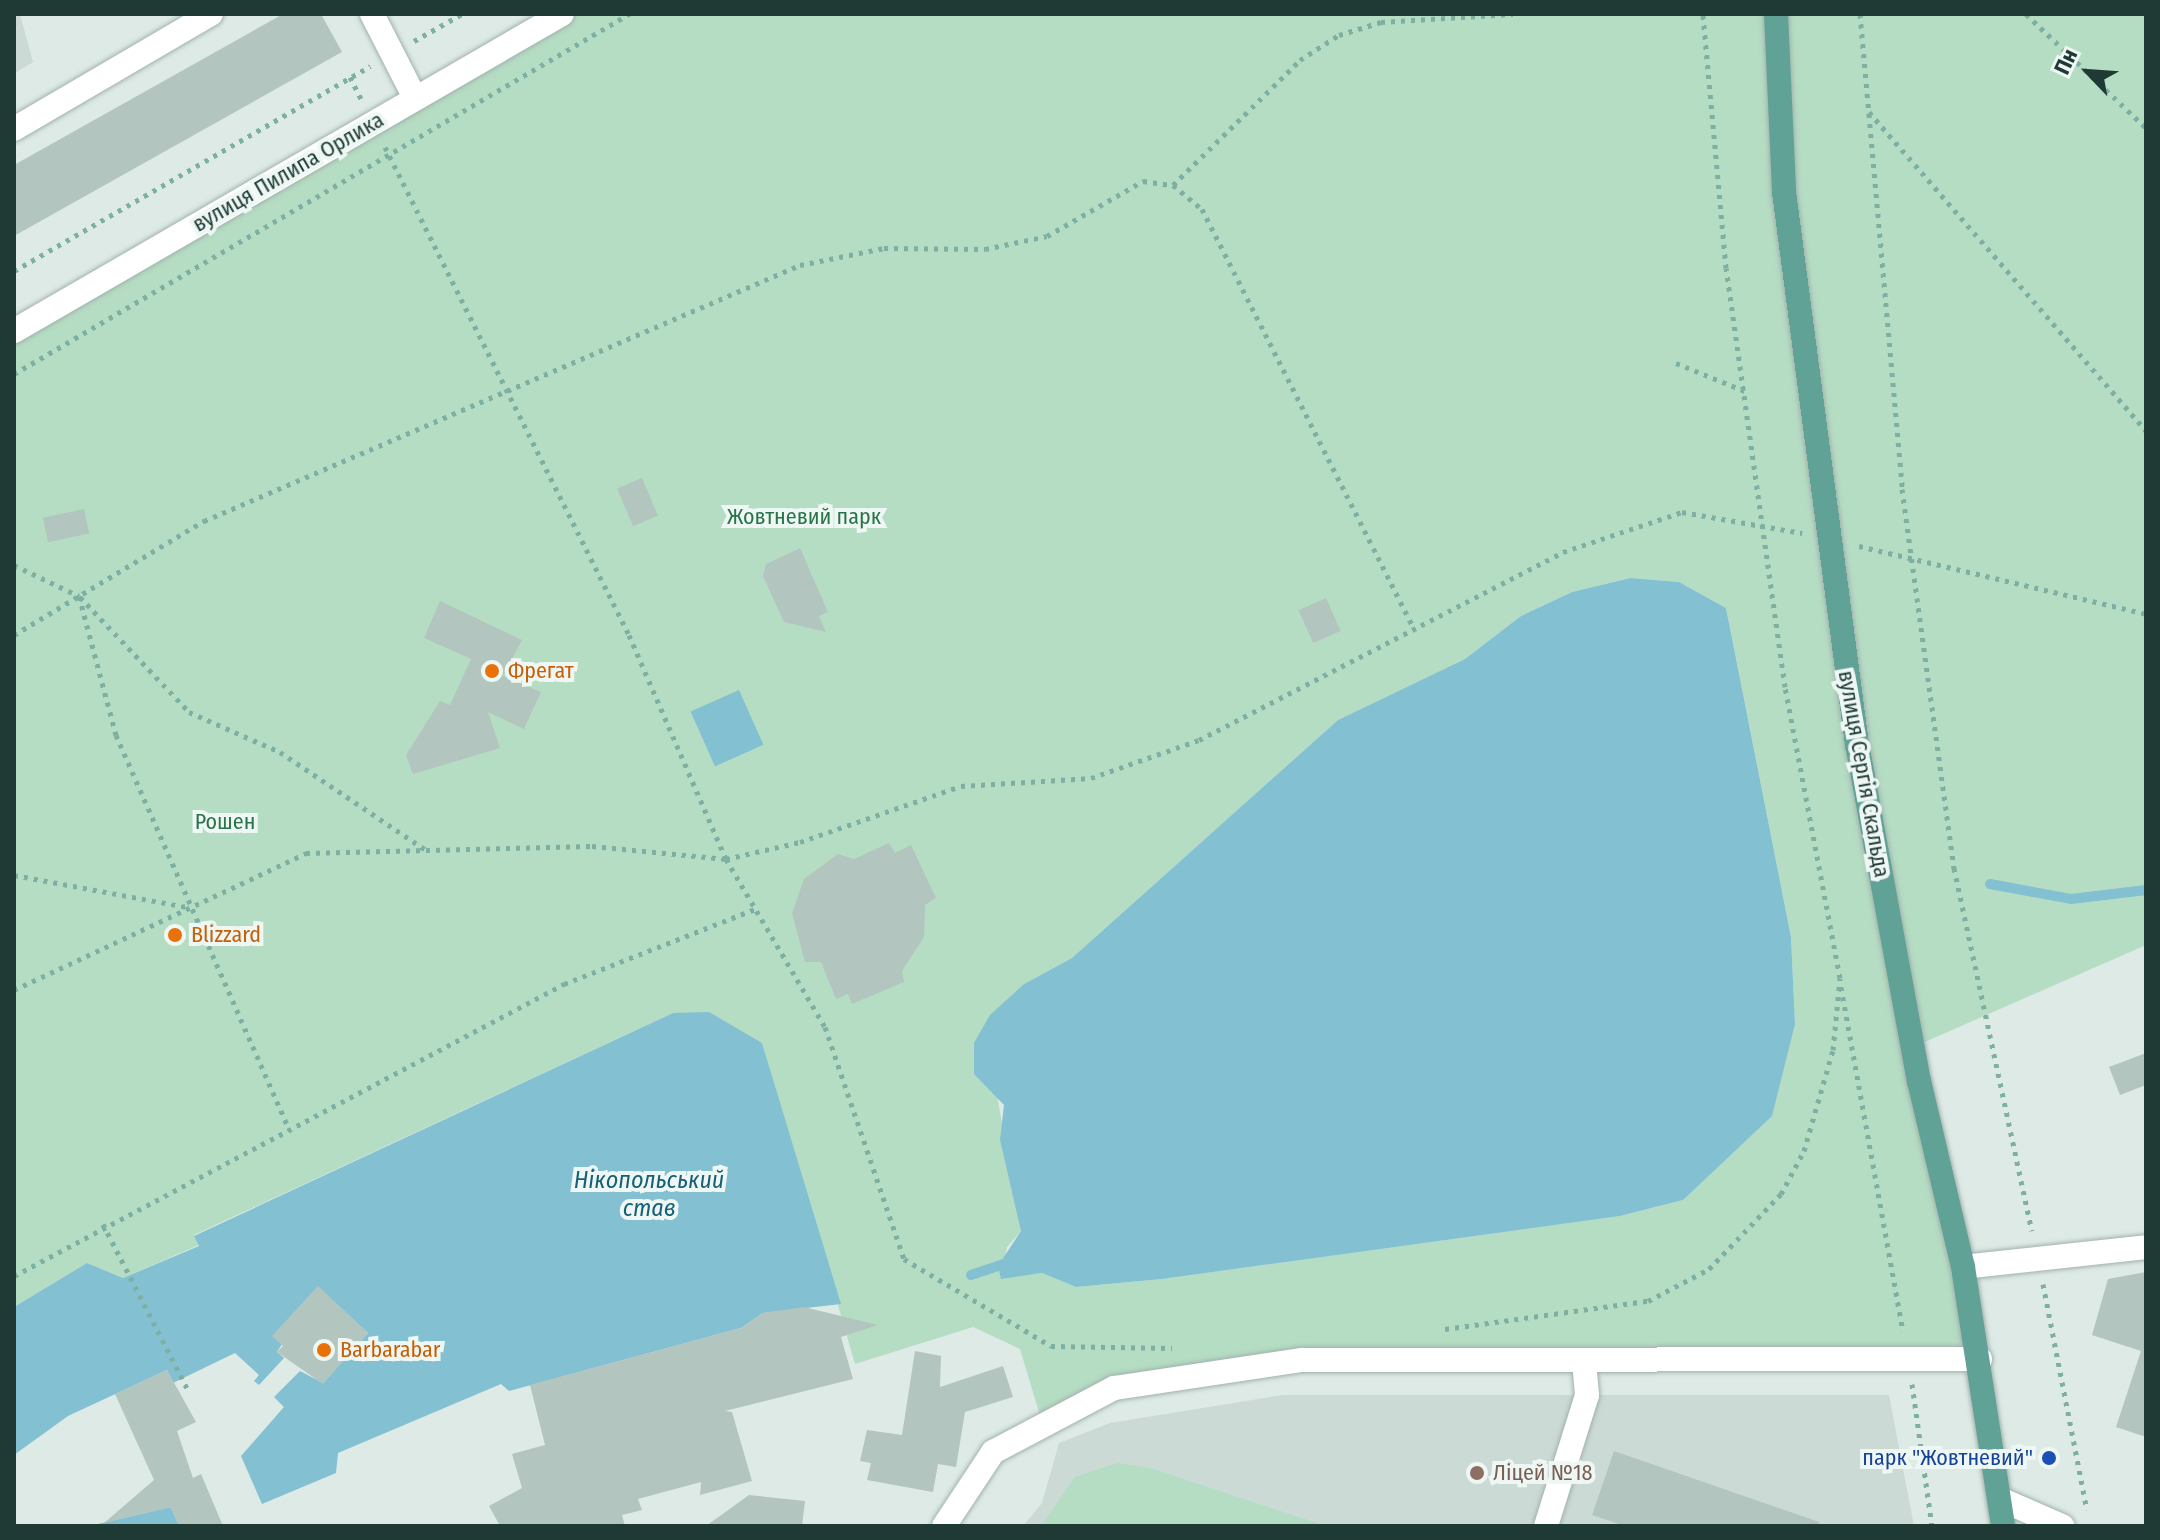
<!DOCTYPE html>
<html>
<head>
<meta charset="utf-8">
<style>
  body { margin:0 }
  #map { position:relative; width:2160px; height:1540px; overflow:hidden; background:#deeae6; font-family:"Fira Sans Condensed",sans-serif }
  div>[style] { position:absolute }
  .built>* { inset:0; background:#ccdad5 }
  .green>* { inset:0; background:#b5ddc3 }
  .water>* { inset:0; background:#83c0d2; transform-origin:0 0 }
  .stream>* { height:10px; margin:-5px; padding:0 5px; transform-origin:5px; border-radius:5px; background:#83c0d2 }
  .building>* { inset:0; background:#b3c5bf; transform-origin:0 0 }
  .path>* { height:5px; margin-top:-2.5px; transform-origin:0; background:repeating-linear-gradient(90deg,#7dafa3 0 4px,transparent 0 10px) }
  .roads { filter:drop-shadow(0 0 2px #a1b2ad) drop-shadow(0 0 2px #a1b2ad) }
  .minor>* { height:24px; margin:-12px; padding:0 12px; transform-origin:12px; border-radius:12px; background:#fff }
  .major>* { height:24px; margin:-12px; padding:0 12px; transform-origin:12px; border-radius:12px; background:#60a296 }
  .dots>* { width:22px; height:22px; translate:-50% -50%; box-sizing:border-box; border:4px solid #eef7f3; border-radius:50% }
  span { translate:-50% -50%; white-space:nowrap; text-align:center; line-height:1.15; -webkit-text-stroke:8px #eef7f3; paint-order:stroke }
  .street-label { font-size:22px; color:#1f3a35 }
  .park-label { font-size:22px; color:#28734a }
  .food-label { font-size:22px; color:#c56008 }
  .left { translate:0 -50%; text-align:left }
  .transit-label { font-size:22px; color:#164399 }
  .right { translate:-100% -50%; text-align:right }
  .education-label { font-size:22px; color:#785e54 }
  .water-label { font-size:24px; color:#176178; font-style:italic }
  .frame { position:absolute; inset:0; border:16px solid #1f3a35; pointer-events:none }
  .north { position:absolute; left:2048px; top:32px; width:80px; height:80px; -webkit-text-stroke:6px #eef7f3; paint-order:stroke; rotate:295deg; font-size:22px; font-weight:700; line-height:32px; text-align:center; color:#1f3a35 }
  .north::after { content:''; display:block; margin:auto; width:28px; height:36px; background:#1f3a35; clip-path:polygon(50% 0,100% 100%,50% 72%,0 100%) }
</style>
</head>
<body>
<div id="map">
  <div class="built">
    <i style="clip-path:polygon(14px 14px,20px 14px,33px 62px,14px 74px)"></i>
    <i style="clip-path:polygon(1282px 1395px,1889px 1395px,1914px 1526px,1023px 1526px,1042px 1503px,1059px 1443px,1110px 1423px)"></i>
  </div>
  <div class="green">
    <i style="clip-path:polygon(evenodd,558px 14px,2146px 14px,2146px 945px,1911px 1048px,1977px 1359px,1303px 1358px,1113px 1385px,1042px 1422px,1020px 1349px,973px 1327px,855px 1364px,762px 1043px,673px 1013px,194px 1235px,199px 1245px,123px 1278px,87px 1263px,14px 1307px,14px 323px,558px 14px,1629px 578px,1679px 582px,1726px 608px,1791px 937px,1795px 1024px,1683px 1200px,1620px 1216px,1162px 1279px,1076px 1287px,1042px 1273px,1001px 1278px,1007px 1247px,1021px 1231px,997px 1095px,1024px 984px,1072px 958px,1338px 720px,1465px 659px,1521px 616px,1572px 592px,1629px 578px)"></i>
    <i style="clip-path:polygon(1117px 1463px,1150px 1468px,1326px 1526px,1041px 1526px,1075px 1477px)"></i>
  </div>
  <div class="water">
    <i style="clip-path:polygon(1630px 578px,1679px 582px,1726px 608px,1791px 937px,1795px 1024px,1772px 1116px,1683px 1200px,1620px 1216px,1162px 1279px,1076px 1287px,1042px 1273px,1001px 1279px,998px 1266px,1021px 1231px,1000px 1140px,1004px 1105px,974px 1074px,974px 1043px,990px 1015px,1024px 984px,1072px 958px,1338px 720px,1465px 659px,1521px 616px,1572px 592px)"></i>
    <i style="left:739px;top:690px;width:60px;height:53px;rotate:66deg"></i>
    <i style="clip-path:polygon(709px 1012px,762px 1043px,841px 1304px,763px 1313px,741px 1328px,509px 1391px,501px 1384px,338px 1453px,336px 1473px,262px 1504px,241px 1456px,284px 1407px,274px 1397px,300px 1371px,323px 1383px,368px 1333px,318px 1287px,277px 1352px,284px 1358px,259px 1385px,254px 1381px,259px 1375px,235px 1353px,173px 1383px,167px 1370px,68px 1416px,14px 1455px,14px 1307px,87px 1263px,123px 1278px,199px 1246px,194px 1236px,673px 1013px)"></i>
    <i style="clip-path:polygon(171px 1507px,179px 1526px,89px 1526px)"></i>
  </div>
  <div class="stream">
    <i style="left:1990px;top:884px;width:82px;rotate:10.5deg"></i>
    <i style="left:2071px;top:899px;width:76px;rotate:-6.8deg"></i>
    <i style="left:971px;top:1275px;width:41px;rotate:-18.4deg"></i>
  </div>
  <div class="building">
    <i style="clip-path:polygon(283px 14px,321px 14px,342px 52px,14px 236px,14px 165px)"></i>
    <i style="left:642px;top:478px;width:41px;height:27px;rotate:67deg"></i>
    <i style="left:84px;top:509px;width:25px;height:42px;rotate:78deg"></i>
    <i style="clip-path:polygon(800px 548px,828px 612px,819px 616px,826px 632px,784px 622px,763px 576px,766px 564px)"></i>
    <i style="left:1326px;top:598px;width:36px;height:30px;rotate:66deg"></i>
    <i style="clip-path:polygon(440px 601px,522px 640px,503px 676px,541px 692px,524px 729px,488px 712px,500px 748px,413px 774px,406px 755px,440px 701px,450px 705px,471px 659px,424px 638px)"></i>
    <i style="clip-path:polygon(889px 843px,895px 853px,911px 845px,936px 898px,925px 905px,924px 937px,902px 971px,904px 982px,852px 1004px,848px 994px,836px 999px,821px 962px,805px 962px,792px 913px,804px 879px,838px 854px,854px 859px)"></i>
    <i style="clip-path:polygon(2146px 1053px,2146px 1085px,2120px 1095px,2109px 1067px)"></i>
    <i style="clip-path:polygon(2146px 1272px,2146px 1437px,2116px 1427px,2141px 1351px,2092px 1335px,2108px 1279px)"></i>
    <i style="clip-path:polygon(318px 1286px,368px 1333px,323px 1384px,277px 1352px,283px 1346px,272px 1336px)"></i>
    <i style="clip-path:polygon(804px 1307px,878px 1325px,841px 1337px,853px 1379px,725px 1411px,732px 1412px,752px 1481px,700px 1495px,701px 1482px,638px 1499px,642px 1510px,622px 1515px,625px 1526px,500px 1526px,489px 1506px,522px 1488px,512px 1454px,545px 1445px,530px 1385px,741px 1328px,763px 1313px)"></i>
    <i style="clip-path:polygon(915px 1351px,941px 1356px,940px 1387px,1003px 1366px,1013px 1397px,965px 1412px,956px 1467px,938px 1464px,933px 1492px,867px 1480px,871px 1463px,860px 1461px,867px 1430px,902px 1435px)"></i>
    <i style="clip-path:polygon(167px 1370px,196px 1422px,177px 1431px,193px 1478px,201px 1474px,223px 1526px,179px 1526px,171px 1507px,104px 1523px,154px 1480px,115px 1394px)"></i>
    <i style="clip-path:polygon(1614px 1451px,1819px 1522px,1819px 1526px,1625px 1526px,1592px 1515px)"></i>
    <i style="clip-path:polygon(749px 1495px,805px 1501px,802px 1526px,706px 1526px)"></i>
  </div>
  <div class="path">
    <i style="left:1860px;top:14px;width:477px;rotate:84.9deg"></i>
    <i style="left:1902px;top:489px;width:383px;rotate:82.2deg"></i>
    <i style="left:1954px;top:868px;width:371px;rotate:77.9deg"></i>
    <i style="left:2026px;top:14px;width:166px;rotate:43.5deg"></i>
    <i style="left:414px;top:41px;width:55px;rotate:-29.4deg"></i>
    <i style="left:350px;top:77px;width:25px;rotate:63deg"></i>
    <i style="left:1869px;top:112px;width:422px;rotate:49deg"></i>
    <i style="left:385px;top:147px;width:546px;rotate:63.43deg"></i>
    <i style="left:629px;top:635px;width:244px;rotate:66.6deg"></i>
    <i style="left:726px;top:859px;width:195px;rotate:59.5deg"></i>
    <i style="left:825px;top:1027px;width:245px;rotate:71.2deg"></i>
    <i style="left:904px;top:1259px;width:171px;rotate:30.6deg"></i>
    <i style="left:1051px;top:1346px;width:121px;rotate:0.9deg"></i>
    <i style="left:1173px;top:185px;width:178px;rotate:-44.5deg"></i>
    <i style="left:1300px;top:60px;width:46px;rotate:-32.7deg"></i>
    <i style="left:1339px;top:35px;width:44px;rotate:-17.2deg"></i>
    <i style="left:1381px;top:22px;width:132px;rotate:-3.5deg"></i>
    <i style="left:14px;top:271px;width:411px;rotate:-29.9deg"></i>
    <i style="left:1676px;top:363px;width:74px;rotate:22.1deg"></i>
    <i style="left:14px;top:374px;width:713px;rotate:-30.34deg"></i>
    <i style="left:1859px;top:546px;width:295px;rotate:13.3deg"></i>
    <i style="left:14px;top:565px;width:72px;rotate:25.5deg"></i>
    <i style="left:79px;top:596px;width:144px;rotate:75.1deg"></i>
    <i style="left:116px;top:735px;width:427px;rotate:66.3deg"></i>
    <i style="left:80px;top:597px;width:158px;rotate:46.5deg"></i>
    <i style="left:189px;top:712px;width:99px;rotate:23.7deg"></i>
    <i style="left:280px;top:752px;width:176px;rotate:33.9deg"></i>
    <i style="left:14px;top:635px;width:222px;rotate:-31deg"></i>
    <i style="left:204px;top:521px;width:649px;rotate:-23.24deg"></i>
    <i style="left:800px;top:265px;width:86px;rotate:-11.4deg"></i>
    <i style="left:884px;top:248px;width:101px;rotate:0.6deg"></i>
    <i style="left:985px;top:249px;width:63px;rotate:-11.8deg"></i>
    <i style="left:1047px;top:236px;width:111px;rotate:-29.8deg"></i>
    <i style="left:1143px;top:181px;width:30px;rotate:8deg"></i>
    <i style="left:1173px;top:185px;width:38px;rotate:40deg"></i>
    <i style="left:1202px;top:209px;width:470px;rotate:63.2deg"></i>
    <i style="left:14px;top:875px;width:175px;rotate:10.5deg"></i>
    <i style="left:1841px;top:987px;width:350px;rotate:79.8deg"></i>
    <i style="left:14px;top:990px;width:323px;rotate:-25.1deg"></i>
    <i style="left:306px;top:853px;width:286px;rotate:-1.4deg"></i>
    <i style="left:592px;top:846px;width:135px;rotate:5.5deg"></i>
    <i style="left:726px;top:859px;width:76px;rotate:-12.9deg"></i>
    <i style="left:800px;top:842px;width:170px;rotate:-19.2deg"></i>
    <i style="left:961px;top:786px;width:130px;rotate:-3.5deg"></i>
    <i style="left:1091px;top:778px;width:114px;rotate:-19.4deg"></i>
    <i style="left:1199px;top:740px;width:410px;rotate:-27.3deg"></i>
    <i style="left:1563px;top:552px;width:126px;rotate:-18.6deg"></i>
    <i style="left:1682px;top:512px;width:122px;rotate:9.9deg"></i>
    <i style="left:103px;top:1224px;width:186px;rotate:62.9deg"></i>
    <i style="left:14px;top:1276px;width:623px;rotate:-27.96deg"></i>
    <i style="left:564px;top:984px;width:205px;rotate:-21.4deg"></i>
    <i style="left:2043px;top:1284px;width:230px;rotate:79deg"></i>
    <i style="left:1445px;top:1329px;width:205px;rotate:-7.9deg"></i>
    <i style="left:1648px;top:1301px;width:69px;rotate:-27.7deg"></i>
    <i style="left:1709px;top:1269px;width:104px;rotate:-46.2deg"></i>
    <i style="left:1781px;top:1194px;width:49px;rotate:-61.9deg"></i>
    <i style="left:1804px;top:1151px;width:105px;rotate:-74deg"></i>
    <i style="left:1833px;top:1050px;width:72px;rotate:-84.4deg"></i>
    <i style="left:1840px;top:978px;width:296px;rotate:-100.7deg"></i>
    <i style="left:1785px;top:687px;width:423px;rotate:-98deg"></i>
    <i style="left:1726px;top:268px;width:255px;rotate:-95.2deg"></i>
    <i style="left:1912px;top:1384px;width:143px;rotate:82deg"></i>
  </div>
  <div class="roads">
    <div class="minor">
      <i style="left:372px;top:14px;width:94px;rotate:62.9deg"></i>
      <i style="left:14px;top:129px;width:228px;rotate:-30.3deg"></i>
      <i style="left:14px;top:331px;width:633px;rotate:-30.05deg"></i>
      <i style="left:1963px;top:1267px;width:184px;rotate:-6.2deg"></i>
      <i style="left:2000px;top:1499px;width:68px;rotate:23.5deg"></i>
      <i style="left:944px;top:1526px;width:89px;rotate:-56.5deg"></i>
      <i style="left:993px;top:1452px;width:137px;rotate:-27.9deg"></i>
      <i style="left:1114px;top:1388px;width:190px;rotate:-8.5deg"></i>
      <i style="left:1302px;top:1360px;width:678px;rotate:-0.08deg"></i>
      <i style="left:1546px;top:1526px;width:137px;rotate:-72.6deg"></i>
      <i style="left:1587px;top:1395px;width:33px;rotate:-95deg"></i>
    </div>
    <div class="major">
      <i style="left:1776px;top:14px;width:178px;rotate:87.4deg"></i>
      <i style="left:1784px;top:192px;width:557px;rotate:82.47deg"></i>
      <i style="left:1857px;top:744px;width:343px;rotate:79.6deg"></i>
      <i style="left:1919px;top:1081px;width:191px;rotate:76.7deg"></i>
      <i style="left:1963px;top:1267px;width:262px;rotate:81.2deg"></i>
    </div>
  </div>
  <div class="dots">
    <i style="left:492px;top:671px;background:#e8710a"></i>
    <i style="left:175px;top:935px;background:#e8710a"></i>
    <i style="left:324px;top:1350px;background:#e8710a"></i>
    <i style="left:2049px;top:1458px;background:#1a4fb4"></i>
    <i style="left:1477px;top:1473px;background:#8d6e63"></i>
  </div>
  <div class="street-label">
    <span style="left:288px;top:172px;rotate:-30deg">вулиця Пилипа Орлика</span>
    <span style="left:1864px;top:774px;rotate:80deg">вулиця Сергія Скальда</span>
  </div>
  <div class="park-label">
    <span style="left:804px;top:517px">Жовтневий парк</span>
    <span style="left:225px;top:822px">Рошен</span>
  </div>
  <div class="food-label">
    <span class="left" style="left:508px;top:671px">Фрегат</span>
    <span class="left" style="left:191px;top:935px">Blizzard</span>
    <span class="left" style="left:340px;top:1350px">Barbarabar</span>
  </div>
  <div class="transit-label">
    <span class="right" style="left:2033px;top:1458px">парк "Жовтневий"</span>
  </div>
  <div class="education-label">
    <span class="left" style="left:1493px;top:1473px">Ліцей №18</span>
  </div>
  <div class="water-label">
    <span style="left:649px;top:1195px">Нікопольський<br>став</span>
  </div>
  <div class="frame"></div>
  <div class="north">Пн</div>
</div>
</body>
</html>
